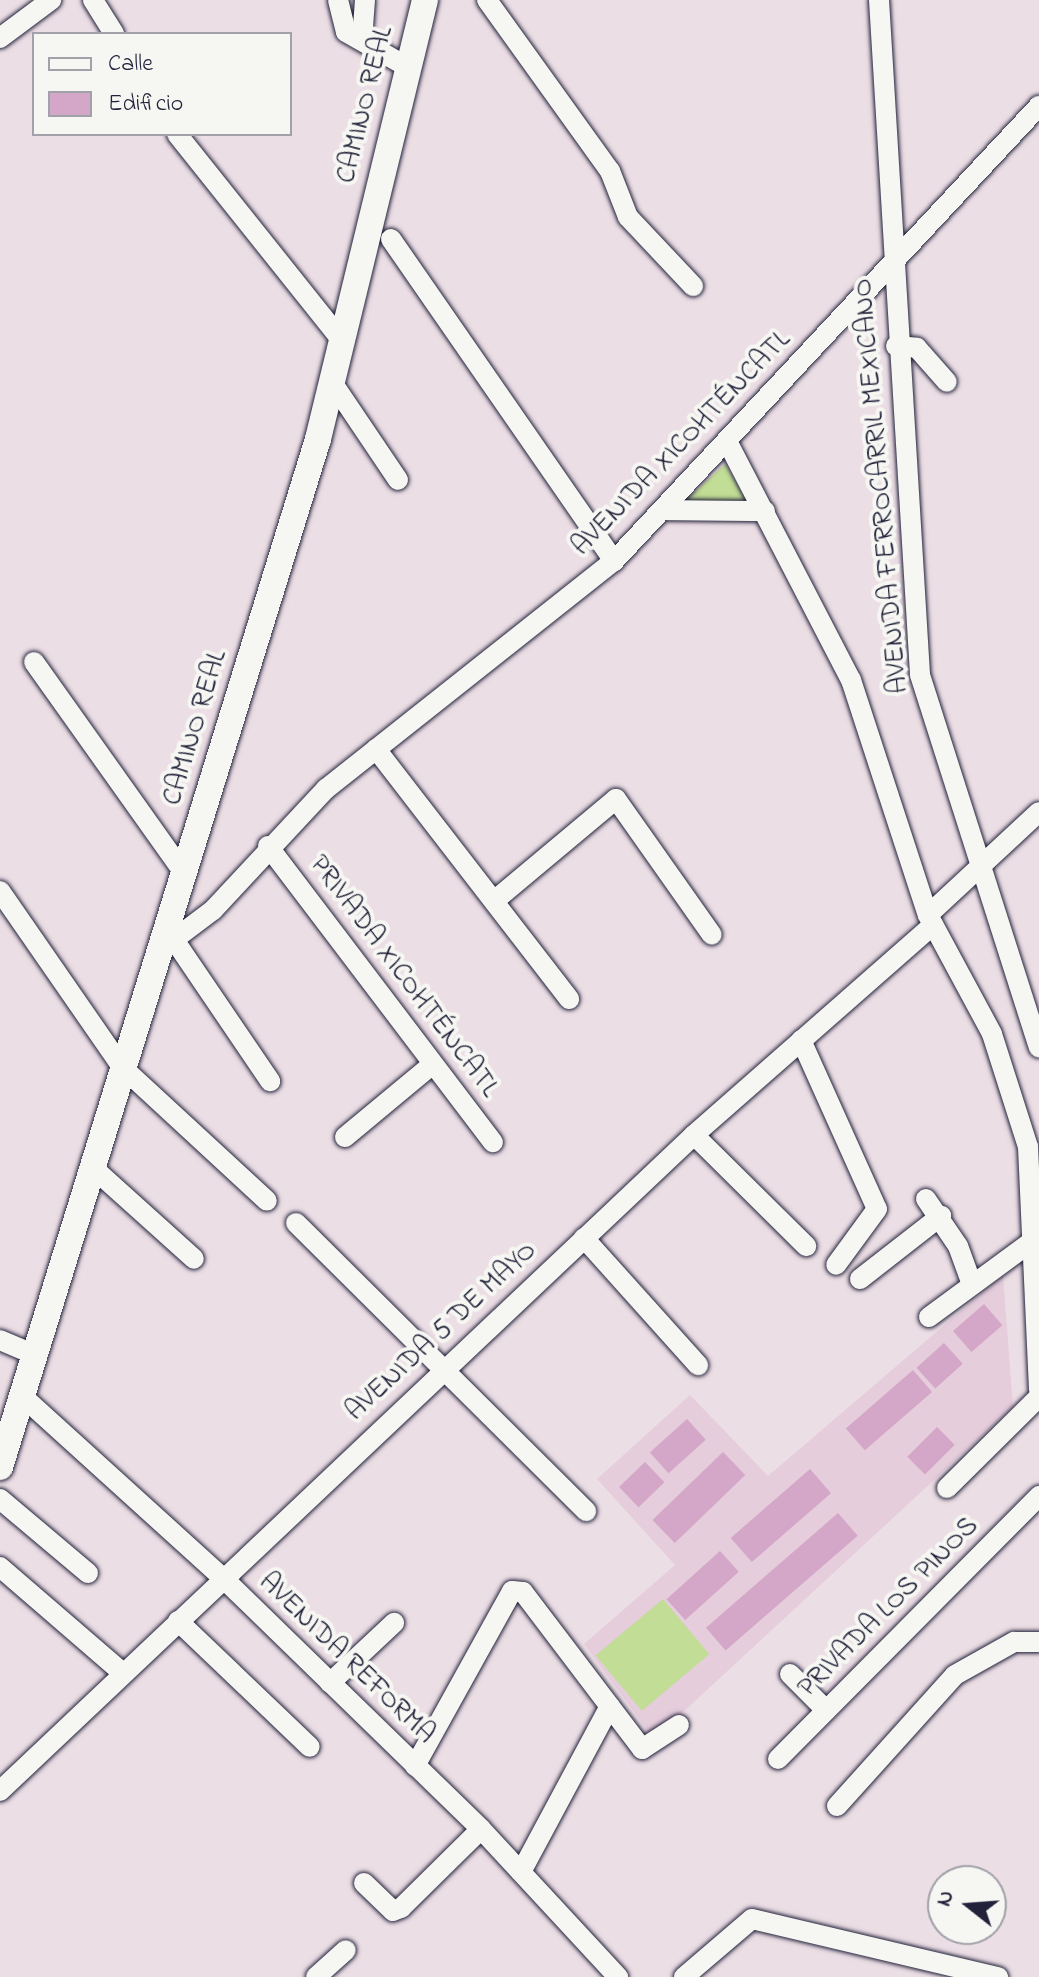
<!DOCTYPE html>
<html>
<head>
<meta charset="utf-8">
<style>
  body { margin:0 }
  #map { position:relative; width:1039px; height:1977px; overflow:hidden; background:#ecdee5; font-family:"Indie Flower",sans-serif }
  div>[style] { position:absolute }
  .built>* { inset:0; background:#e5cddc }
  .green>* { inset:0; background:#c2dd95; transform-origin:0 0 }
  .building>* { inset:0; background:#d4a6c7; transform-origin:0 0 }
  .roads { filter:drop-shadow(0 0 2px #22223b) drop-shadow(0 0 2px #22223b) }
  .minor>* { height:20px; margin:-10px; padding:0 10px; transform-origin:10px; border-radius:10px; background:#f6f6f2 }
  .major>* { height:26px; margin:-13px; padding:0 13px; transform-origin:13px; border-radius:13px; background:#f6f6f2 }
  span { translate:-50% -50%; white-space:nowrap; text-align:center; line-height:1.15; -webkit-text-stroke:8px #f6f6f2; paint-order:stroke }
  .street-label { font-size:28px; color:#22223b }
  .legend { position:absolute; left:32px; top:32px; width:260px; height:104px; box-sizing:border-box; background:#f6f6f2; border:2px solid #a1a1a9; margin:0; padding:10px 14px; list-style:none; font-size:24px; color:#22223b }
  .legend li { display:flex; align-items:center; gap:16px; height:40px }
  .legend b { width:40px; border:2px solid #a1a1a9 }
  .north { position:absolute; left:927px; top:1865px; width:80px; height:80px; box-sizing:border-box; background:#f6f6f2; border:2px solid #a1a1a9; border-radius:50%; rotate:287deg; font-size:22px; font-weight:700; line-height:32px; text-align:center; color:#22223b }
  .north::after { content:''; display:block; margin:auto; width:28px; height:36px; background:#22223b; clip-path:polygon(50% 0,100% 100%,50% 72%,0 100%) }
</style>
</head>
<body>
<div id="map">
  <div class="built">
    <i style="clip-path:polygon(1003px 1275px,1013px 1407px,654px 1739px,584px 1644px,675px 1565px,597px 1479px,690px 1395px,768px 1476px)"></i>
  </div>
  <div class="green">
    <i style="clip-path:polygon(725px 464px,750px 506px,682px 504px)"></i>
    <i style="left:663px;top:1599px;width:72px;height:88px;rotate:50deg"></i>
  </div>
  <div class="building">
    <i style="left:984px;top:1304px;width:28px;height:41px;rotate:49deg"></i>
    <i style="left:944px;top:1343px;width:28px;height:37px;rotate:48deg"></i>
    <i style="left:913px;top:1370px;width:29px;height:89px;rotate:49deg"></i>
    <i style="left:687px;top:1419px;width:28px;height:50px;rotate:48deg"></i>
    <i style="left:937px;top:1427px;width:25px;height:42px;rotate:45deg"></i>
    <i style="left:723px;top:1452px;width:32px;height:98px;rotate:46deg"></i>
    <i style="left:645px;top:1462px;width:28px;height:36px;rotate:46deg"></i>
    <i style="left:810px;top:1469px;width:32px;height:105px;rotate:49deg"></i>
    <i style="left:838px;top:1513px;width:30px;height:175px;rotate:49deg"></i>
    <i style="left:720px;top:1551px;width:28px;height:72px;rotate:48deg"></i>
  </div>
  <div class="roads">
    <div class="minor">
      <i style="left:93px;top:0;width:40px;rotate:58deg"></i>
      <i style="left:338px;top:0;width:33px;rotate:76deg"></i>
      <i style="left:346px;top:32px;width:73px;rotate:29.7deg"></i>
      <i style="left:487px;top:0;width:211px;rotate:54.3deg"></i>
      <i style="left:610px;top:171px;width:49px;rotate:68.6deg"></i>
      <i style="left:628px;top:217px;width:95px;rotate:46.7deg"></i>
      <i style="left:879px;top:0;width:676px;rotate:86.52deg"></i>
      <i style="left:920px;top:675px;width:391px;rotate:72.3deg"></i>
      <i style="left:0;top:38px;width:64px;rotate:-36.7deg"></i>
      <i style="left:362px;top:40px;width:40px;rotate:-85.7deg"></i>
      <i style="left:177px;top:134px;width:265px;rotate:51.4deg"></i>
      <i style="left:391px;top:239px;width:392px;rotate:55.3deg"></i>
      <i style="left:896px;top:346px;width:21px;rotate:5deg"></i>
      <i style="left:917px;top:348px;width:45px;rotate:48.6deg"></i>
      <i style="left:332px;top:382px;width:118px;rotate:56deg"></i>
      <i style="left:728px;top:443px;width:267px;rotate:62.6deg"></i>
      <i style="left:851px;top:680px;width:247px;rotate:71.9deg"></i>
      <i style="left:928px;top:915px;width:135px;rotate:61.7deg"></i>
      <i style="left:992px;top:1034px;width:119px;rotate:72.3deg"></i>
      <i style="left:1028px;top:1147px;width:243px;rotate:87.4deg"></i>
      <i style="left:664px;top:510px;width:101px;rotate:0.6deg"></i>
      <i style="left:34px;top:662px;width:259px;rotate:54.6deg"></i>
      <i style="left:376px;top:749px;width:316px;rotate:52.3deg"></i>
      <i style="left:268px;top:846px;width:372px;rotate:52.8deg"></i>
      <i style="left:0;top:891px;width:214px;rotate:55.3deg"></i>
      <i style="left:122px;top:1067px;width:197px;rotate:42.7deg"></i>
      <i style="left:494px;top:901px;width:159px;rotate:-39.9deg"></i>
      <i style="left:616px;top:799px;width:166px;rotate:54.8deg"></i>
      <i style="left:928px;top:915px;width:151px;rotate:-42.9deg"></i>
      <i style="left:177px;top:944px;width:166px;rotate:55.8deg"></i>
      <i style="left:160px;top:950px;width:66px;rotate:-37deg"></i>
      <i style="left:213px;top:910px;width:166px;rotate:-47deg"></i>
      <i style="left:326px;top:789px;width:367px;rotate:-38.4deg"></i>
      <i style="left:614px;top:561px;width:623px;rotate:-46.95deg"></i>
      <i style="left:801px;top:1040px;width:185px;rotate:65.8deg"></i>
      <i style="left:877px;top:1209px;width:69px;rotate:126.2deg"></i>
      <i style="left:694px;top:1135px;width:158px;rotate:44.7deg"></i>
      <i style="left:345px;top:1137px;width:114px;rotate:-39.7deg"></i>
      <i style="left:92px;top:1167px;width:137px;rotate:42deg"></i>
      <i style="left:926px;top:1199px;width:57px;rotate:55.8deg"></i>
      <i style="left:958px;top:1246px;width:38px;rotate:70deg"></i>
      <i style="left:296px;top:1223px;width:409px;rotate:44.8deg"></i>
      <i style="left:584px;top:1238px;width:171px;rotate:48.1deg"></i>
      <i style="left:860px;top:1279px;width:103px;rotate:-37.9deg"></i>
      <i style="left:929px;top:1317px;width:127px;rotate:-36.3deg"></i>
      <i style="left:0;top:1340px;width:36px;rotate:23deg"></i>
      <i style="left:21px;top:1395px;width:273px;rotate:42.2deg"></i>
      <i style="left:223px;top:1578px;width:360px;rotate:44.2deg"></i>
      <i style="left:481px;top:1829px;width:202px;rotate:47.2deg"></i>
      <i style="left:947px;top:1488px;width:129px;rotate:-44.7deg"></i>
      <i style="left:0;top:1499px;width:115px;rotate:40.1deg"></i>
      <i style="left:0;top:1567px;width:162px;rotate:40.8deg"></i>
      <i style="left:178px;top:1621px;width:182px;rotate:43.7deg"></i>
      <i style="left:790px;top:1674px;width:51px;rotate:45deg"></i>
      <i style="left:330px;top:1683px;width:88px;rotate:-43.2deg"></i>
      <i style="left:778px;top:1759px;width:371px;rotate:-45.2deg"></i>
      <i style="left:415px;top:1766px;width:200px;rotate:-61deg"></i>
      <i style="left:512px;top:1591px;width:11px;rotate:5deg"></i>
      <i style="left:523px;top:1592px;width:197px;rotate:52.8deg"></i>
      <i style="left:642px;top:1749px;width:44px;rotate:-33deg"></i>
      <i style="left:0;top:1791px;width:955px;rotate:-43.39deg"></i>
      <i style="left:694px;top:1135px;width:318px;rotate:-41.3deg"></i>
      <i style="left:837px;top:1806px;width:176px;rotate:-48deg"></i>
      <i style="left:955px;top:1675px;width:68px;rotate:-29.2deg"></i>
      <i style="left:1014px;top:1642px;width:25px"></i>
      <i style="left:521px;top:1872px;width:188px;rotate:-61.8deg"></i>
      <i style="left:364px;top:1883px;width:40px;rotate:44deg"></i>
      <i style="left:393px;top:1911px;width:9px;rotate:-21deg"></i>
      <i style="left:401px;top:1908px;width:112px;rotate:-44.6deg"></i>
      <i style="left:316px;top:1977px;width:40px;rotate:-42deg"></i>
      <i style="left:684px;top:1977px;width:89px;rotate:-40.5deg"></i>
      <i style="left:752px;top:1919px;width:253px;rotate:13.3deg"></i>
    </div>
    <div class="major">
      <i style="left:0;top:1467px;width:1076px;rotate:-72.81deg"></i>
      <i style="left:318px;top:439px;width:452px;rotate:-76.3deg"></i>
    </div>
  </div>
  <div class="street-label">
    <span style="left:366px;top:105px;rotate:-76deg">CAMINO REAL</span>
    <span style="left:682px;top:444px;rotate:-46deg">AVENIDA XICOHTÉNCATL</span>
    <span style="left:882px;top:486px;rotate:-95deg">AVENIDA FERROCARRIL MEXICANO</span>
    <span style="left:196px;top:728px;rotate:-73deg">CAMINO REAL</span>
    <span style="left:403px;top:977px;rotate:53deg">PRIVADA XICOHTÉNCATL</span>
    <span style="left:442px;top:1332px;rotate:-43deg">AVENIDA 5 DE MAYO</span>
    <span style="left:889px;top:1608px;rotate:-45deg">PRIVADA LOS PINOS</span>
    <span style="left:346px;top:1659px;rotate:44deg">AVENIDA REFORMA</span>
  </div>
  <ul class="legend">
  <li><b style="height:10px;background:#f6f6f2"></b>Calle</li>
  <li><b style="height:22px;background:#d4a6c7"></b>Edificio</li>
  </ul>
  <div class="north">N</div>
</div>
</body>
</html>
